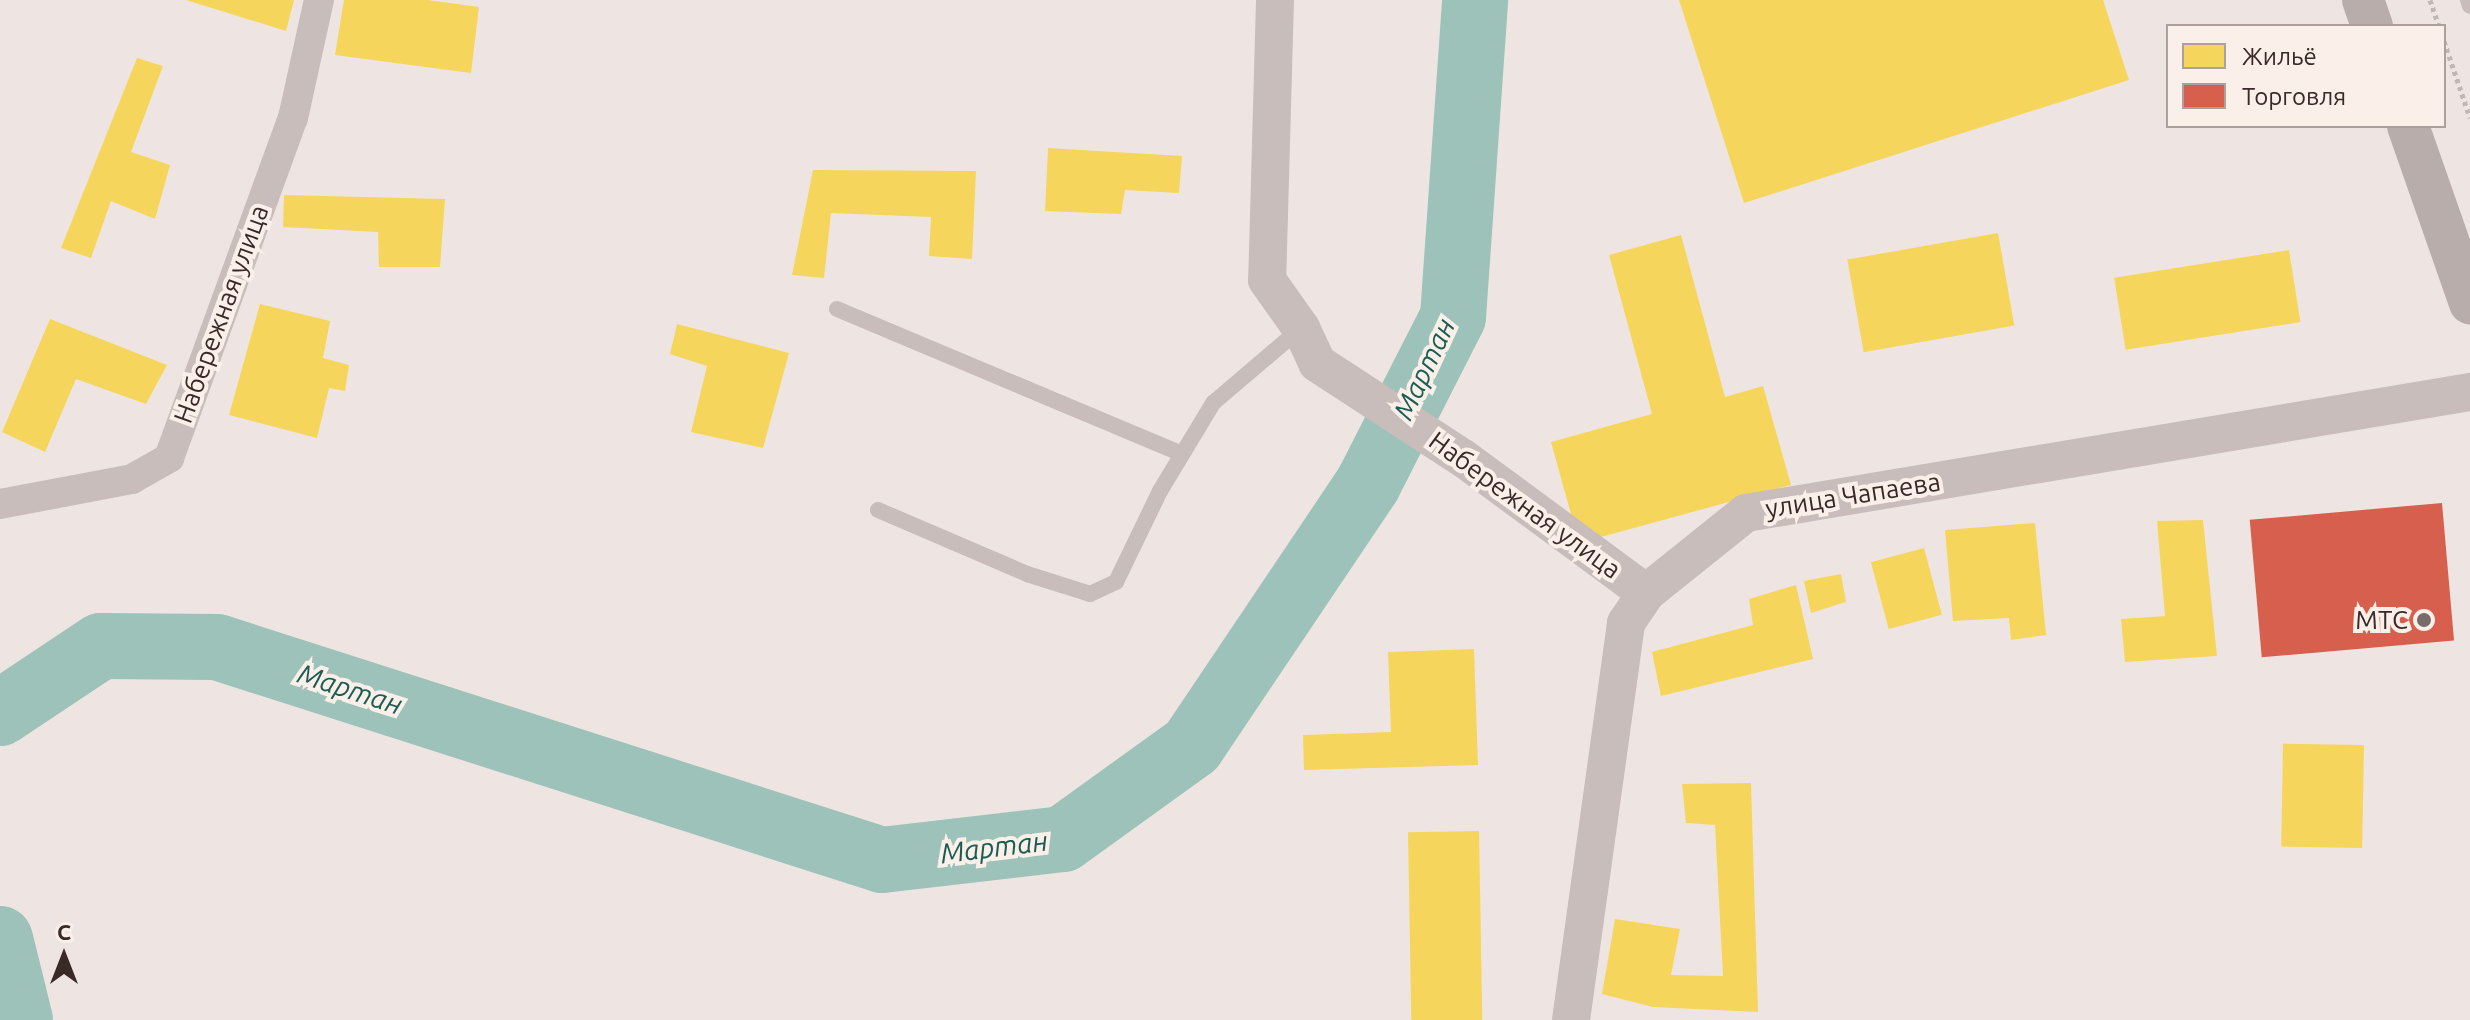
<!DOCTYPE html>
<html>
<head>
<meta charset="utf-8">
<style>
  body { margin:0 }
  #map { position:relative; width:2470px; height:1020px; overflow:hidden; background:#eee5e2; font-family:Ubuntu,sans-serif }
  div>[style] { position:absolute }
  .homes>* { inset:0; background:#f6d55c; transform-origin:0 0 }
  .shops>* { inset:0; background:#d6604d; transform-origin:0 0 }
  .river>* { height:66px; margin:-33px; padding:0 33px; transform-origin:33px; border-radius:33px; background:#9cc2b9 }
  .path>* { height:5px; margin-top:-2.5px; transform-origin:0; background:repeating-linear-gradient(90deg,#c0b6b3 0 4px,transparent 0 8px) }
  .service>* { height:16px; margin:-8px; padding:0 8px; transform-origin:8px; border-radius:8px; background:#c8bdba }
  .minor>* { height:30px; margin:-15px; padding:0 15px; transform-origin:15px; border-radius:15px; background:#c8bdba }
  .tertiary>* { height:38px; margin:-19px; padding:0 19px; transform-origin:19px; border-radius:19px; background:#c8bdba }
  .secondary>* { height:42px; margin:-21px; padding:0 21px; transform-origin:21px; border-radius:21px; background:#b8adab }
  .dots>* { width:22px; height:22px; translate:-50% -50%; box-sizing:border-box; border:4px solid #fbefe9; border-radius:50% }
  span { translate:-50% -50%; white-space:nowrap; text-align:center; line-height:1.15; -webkit-text-stroke:8px #fbefe9; paint-order:stroke }
  .street-label { font-size:26px; color:#392a28 }
  .poi-label { font-size:26px; color:#392a28 }
  .right { translate:-100% -50%; text-align:right }
  .water-label { font-size:28px; color:#1b5d53; font-style:italic }
  .legend { position:absolute; left:2166px; top:24px; width:280px; height:104px; box-sizing:border-box; background:#fbefe9; border:2px solid #ada09c; margin:0; padding:10px 14px; list-style:none; font-size:24px; color:#392a28 }
  .legend li { display:flex; align-items:center; gap:16px; height:40px }
  .legend b { width:40px; border:2px solid #ada09c }
  .north { position:absolute; left:24px; top:916px; width:80px; height:80px; -webkit-text-stroke:6px #fbefe9; paint-order:stroke; rotate:0deg; font-size:22px; font-weight:700; line-height:32px; text-align:center; color:#392a28 }
  .north::after { content:''; display:block; margin:auto; width:28px; height:36px; background:#392a28; clip-path:polygon(50% 0,100% 100%,50% 72%,0 100%) }
</style>
</head>
<body>
<div id="map">
  <div class="homes">
    <i style="clip-path:polygon(186px 0,294px 0,286px 31px)"></i>
    <i style="clip-path:polygon(344px 0,428px 0,479px 7px,471px 73px,335px 55px)"></i>
    <i style="clip-path:polygon(1679px 0,2103px 0,2129px 80px,1744px 203px)"></i>
    <i style="clip-path:polygon(137px 58px,163px 66px,131px 152px,170px 165px,155px 219px,111px 201px,91px 258px,61px 248px)"></i>
    <i style="clip-path:polygon(1048px 148px,1182px 156px,1179px 193px,1125px 190px,1121px 214px,1045px 211px)"></i>
    <i style="clip-path:polygon(813px 170px,976px 171px,972px 259px,929px 256px,931px 217px,831px 213px,824px 278px,792px 275px)"></i>
    <i style="clip-path:polygon(284px 195px,445px 199px,440px 267px,379px 267px,378px 232px,283px 227px)"></i>
    <i style="left:1998px;top:233px;width:94px;height:153px;rotate:80deg"></i>
    <i style="clip-path:polygon(1681px 235px,1725px 397px,1763px 386px,1791px 485px,1579px 543px,1551px 442px,1652px 414px,1609px 255px)"></i>
    <i style="left:2289px;top:250px;width:73px;height:177px;rotate:81deg"></i>
    <i style="clip-path:polygon(260px 304px,330px 321px,323px 358px,349px 365px,345px 391px,329px 388px,317px 438px,229px 415px)"></i>
    <i style="clip-path:polygon(50px 319px,167px 365px,146px 404px,76px 379px,45px 452px,2px 432px)"></i>
    <i style="clip-path:polygon(677px 324px,789px 353px,763px 448px,691px 432px,707px 366px,670px 354px)"></i>
    <i style="clip-path:polygon(2203px 520px,2217px 656px,2125px 662px,2121px 619px,2165px 616px,2157px 521px)"></i>
    <i style="clip-path:polygon(2035px 523px,2046px 635px,2011px 640px,2009px 618px,1953px 621px,1945px 530px)"></i>
    <i style="left:1924px;top:548px;width:69px;height:55px;rotate:75deg"></i>
    <i style="clip-path:polygon(1841px 574px,1846px 602px,1811px 613px,1804px 581px)"></i>
    <i style="clip-path:polygon(1796px 585px,1813px 659px,1661px 696px,1652px 652px,1753px 625px,1749px 599px)"></i>
    <i style="clip-path:polygon(1474px 649px,1478px 765px,1304px 770px,1303px 735px,1391px 732px,1388px 652px)"></i>
    <i style="left:2364px;top:745px;width:103px;height:81px;rotate:91deg"></i>
    <i style="clip-path:polygon(1751px 783px,1758px 1012px,1653px 1007px,1602px 994px,1615px 919px,1680px 929px,1671px 975px,1723px 976px,1715px 825px,1686px 823px,1682px 784px)"></i>
    <i style="left:1479px;top:831px;width:189px;height:71px;rotate:89deg"></i>
  </div>
  <div class="shops">
    <i style="left:2442px;top:503px;width:138px;height:193px;rotate:85deg"></i>
  </div>
  <div class="river">
    <i style="left:0;top:713px;width:121px;rotate:-33.6deg"></i>
    <i style="left:101px;top:646px;width:116px;rotate:0.5deg"></i>
    <i style="left:217px;top:647px;width:698px;rotate:17.76deg"></i>
    <i style="left:882px;top:860px;width:182px;rotate:-6.6deg"></i>
    <i style="left:1063px;top:839px;width:159px;rotate:-35.8deg"></i>
    <i style="left:1192px;top:746px;width:316px;rotate:-56.1deg"></i>
    <i style="left:1368px;top:484px;width:187px;rotate:-63deg"></i>
    <i style="left:1453px;top:317px;width:318px;rotate:-86deg"></i>
    <i style="left:0;top:939px;width:83px;rotate:76.1deg"></i>
  </div>
  <div class="path">
    <i style="left:2430px;top:0;width:28px;rotate:71deg"></i>
    <i style="left:2444px;top:41px;width:81px;rotate:71.3deg"></i>
  </div>
  <div class="service">
    <i style="left:2468px;top:0;width:6px;rotate:72deg"></i>
    <i style="left:837px;top:309px;width:374px;rotate:22.8deg"></i>
    <i style="left:878px;top:510px;width:162px;rotate:23.2deg"></i>
    <i style="left:1027px;top:574px;width:66px;rotate:17.6deg"></i>
    <i style="left:1090px;top:594px;width:29px;rotate:-25deg"></i>
    <i style="left:1116px;top:582px;width:101px;rotate:-64.2deg"></i>
    <i style="left:1160px;top:491px;width:103px;rotate:-58.9deg"></i>
    <i style="left:1213px;top:403px;width:116px;rotate:-40.4deg"></i>
  </div>
  <div class="minor">
    <i style="left:0;top:504px;width:134px;rotate:-10.7deg"></i>
    <i style="left:132px;top:479px;width:43px;rotate:-29.6deg"></i>
    <i style="left:169px;top:458px;width:362px;rotate:-70deg"></i>
    <i style="left:293px;top:118px;width:121px;rotate:-77.6deg"></i>
  </div>
  <div class="tertiary">
    <i style="left:1275px;top:0;width:280px;rotate:91.6deg"></i>
    <i style="left:1267px;top:280px;width:59px;rotate:54.7deg"></i>
    <i style="left:1301px;top:328px;width:38px;rotate:65deg"></i>
    <i style="left:1317px;top:363px;width:174px;rotate:33.1deg"></i>
    <i style="left:1463px;top:458px;width:227px;rotate:36.4deg"></i>
    <i style="left:1571px;top:1020px;width:401px;rotate:-82.1deg"></i>
    <i style="left:1626px;top:623px;width:36px;rotate:-56deg"></i>
    <i style="left:1646px;top:593px;width:128px;rotate:-38.7deg"></i>
    <i style="left:1746px;top:513px;width:734px;rotate:-9.49deg"></i>
  </div>
  <div class="secondary">
    <i style="left:2363px;top:0;width:28px;rotate:71deg"></i>
    <i style="left:2408px;top:126px;width:188px;rotate:70.7deg"></i>
  </div>
  <div class="dots">
    <i style="left:2424px;top:620px;background:#786b69"></i>
  </div>
  <div class="street-label">
    <span style="left:221px;top:314px;rotate:-70deg">Набережная улица</span>
    <span style="left:1853px;top:495px;rotate:-9deg">улица Чапаева</span>
    <span style="left:1525px;top:505px;rotate:36deg">Набережная улица</span>
  </div>
  <div class="poi-label">
    <span class="right" style="left:2408px;top:620px">МТС</span>
  </div>
  <div class="water-label">
    <span style="left:1424px;top:369px;rotate:-65deg">Мартан</span>
    <span style="left:350px;top:689px;rotate:18deg">Мартан</span>
    <span style="left:994px;top:847px;rotate:-7deg">Мартан</span>
  </div>
  <ul class="legend">
  <li><b style="height:22px;background:#f6d55c"></b>Жильё</li>
  <li><b style="height:22px;background:#d6604d"></b>Торговля</li>
  </ul>
  <div class="north">С</div>
</div>
</body>
</html>
